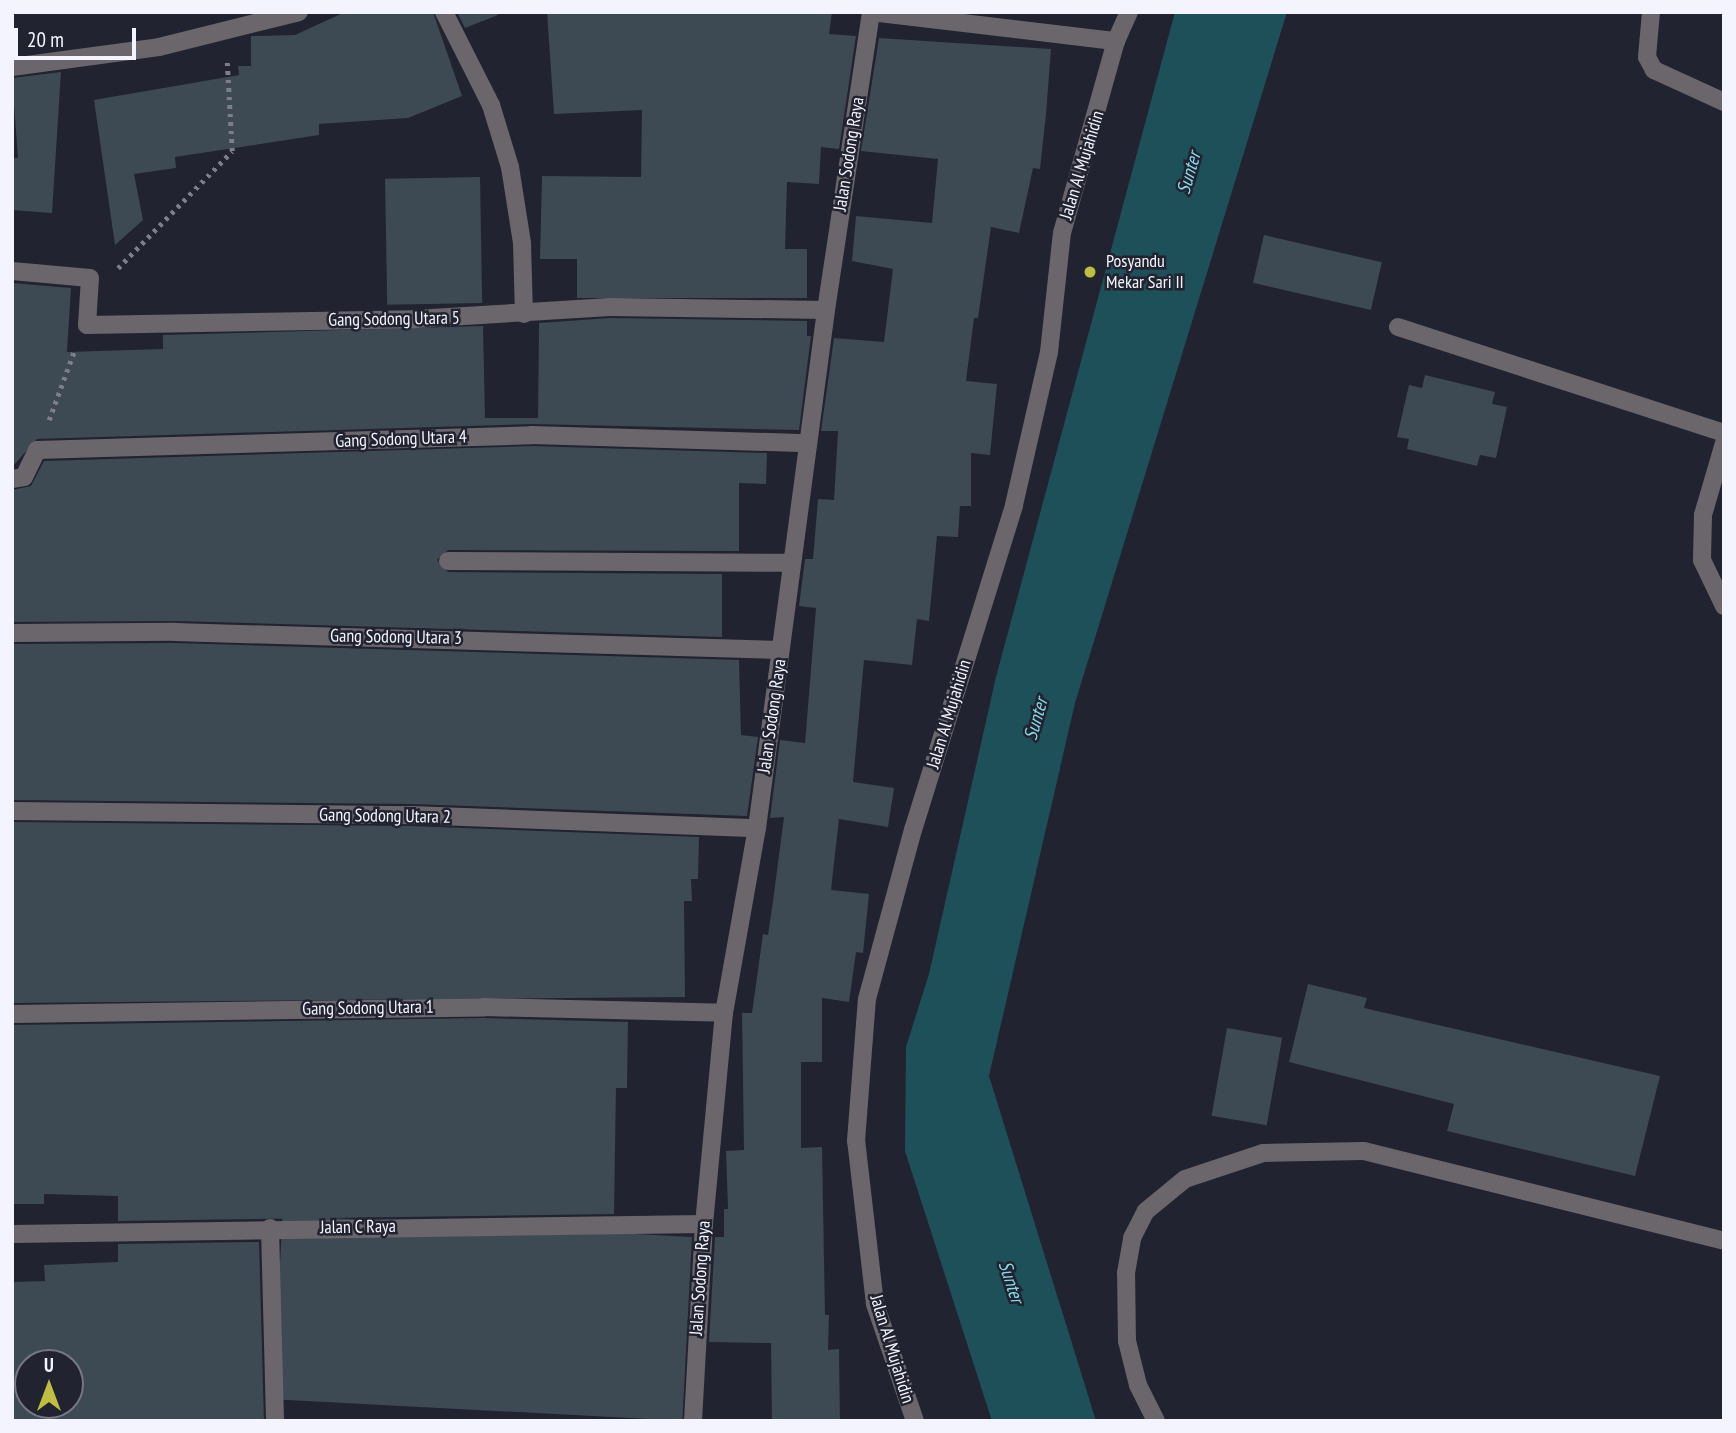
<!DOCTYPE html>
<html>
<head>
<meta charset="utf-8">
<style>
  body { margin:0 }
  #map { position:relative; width:1736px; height:1433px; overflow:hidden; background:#222330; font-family:"PT Sans Narrow",sans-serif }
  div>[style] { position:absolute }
  .water>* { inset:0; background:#1e5059 }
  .building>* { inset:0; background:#3d4953; transform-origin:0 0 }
  .path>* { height:4.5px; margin-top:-2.25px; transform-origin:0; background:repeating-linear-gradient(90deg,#7d7e89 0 3.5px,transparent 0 8.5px) }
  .minor>* { height:18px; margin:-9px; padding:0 9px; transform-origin:9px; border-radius:9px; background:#6a666c }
  .dots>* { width:19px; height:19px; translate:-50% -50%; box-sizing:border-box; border:4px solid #222330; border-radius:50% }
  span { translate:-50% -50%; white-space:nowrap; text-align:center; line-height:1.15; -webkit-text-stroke:5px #222330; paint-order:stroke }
  .street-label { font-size:18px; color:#f3f4fd }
  .poi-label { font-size:18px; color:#f3f4fd }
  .left { translate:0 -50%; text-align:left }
  .water-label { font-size:19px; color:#85daea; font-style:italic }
  .frame { position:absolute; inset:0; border:14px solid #f3f4fd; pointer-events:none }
  .north { position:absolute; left:14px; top:1349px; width:70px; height:70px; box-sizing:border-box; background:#222330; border:2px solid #767782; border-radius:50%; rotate:0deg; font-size:19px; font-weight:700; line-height:28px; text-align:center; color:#f3f4fd }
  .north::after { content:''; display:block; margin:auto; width:24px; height:32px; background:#c0be41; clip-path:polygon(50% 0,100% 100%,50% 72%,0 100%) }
  .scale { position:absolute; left:14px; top:28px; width:122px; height:32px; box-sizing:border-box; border:4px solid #f3f4fd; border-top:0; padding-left:9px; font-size:21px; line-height:24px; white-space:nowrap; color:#f3f4fd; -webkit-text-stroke:5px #222330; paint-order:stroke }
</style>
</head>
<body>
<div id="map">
  <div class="water">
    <i style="clip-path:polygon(1175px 12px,1287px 12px,1075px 703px,989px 1076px,1096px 1421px,992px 1421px,905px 1151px,906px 1047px,929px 974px,996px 677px)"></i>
  </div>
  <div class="building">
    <i style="clip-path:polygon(345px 12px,433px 12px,462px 96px,408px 118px,319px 124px,319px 135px,175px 157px,176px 168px,134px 174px,143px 220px,115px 245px,94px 100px,239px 75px,238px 66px,251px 66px,251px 36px,295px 35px)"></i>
    <i style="clip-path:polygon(457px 12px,498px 12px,498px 15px,465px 28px)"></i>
    <i style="clip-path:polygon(547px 12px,832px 12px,829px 34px,856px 36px,839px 149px,821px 147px,819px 184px,787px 182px,785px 249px,807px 249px,807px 298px,577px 298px,577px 259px,540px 259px,542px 176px,641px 177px,642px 110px,554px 114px)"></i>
    <i style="clip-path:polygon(879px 38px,1051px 49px,1046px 114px,1040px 169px,1033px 168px,1019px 233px,991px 227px,978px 318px,974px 318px,966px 381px,997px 384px,990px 455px,971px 453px,971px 506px,960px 506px,958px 537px,937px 536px,929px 621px,917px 619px,912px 665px,864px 660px,853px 782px,894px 788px,888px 827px,839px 819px,831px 890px,869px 894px,863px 953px,856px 952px,849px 1002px,822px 998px,822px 1062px,801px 1062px,801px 1148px,822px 1147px,825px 1315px,829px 1315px,828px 1350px,839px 1349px,840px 1421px,772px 1421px,771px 1343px,709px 1342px,715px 1237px,724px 1237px,724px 1209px,728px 1209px,726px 1151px,744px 1150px,742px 1013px,752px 1013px,763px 934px,768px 935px,773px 901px,784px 817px,770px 818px,780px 740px,805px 743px,816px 608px,799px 606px,805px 559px,813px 559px,818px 499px,834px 500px,838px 431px,821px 431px,834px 338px,884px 342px,893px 269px,852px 261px,856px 216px,932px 223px,938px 159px,861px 151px)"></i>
    <i style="clip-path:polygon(61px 72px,52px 213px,12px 210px,12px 158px,18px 158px,12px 78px)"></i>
    <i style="left:480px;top:177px;width:126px;height:95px;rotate:89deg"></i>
    <i style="left:1264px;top:235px;width:121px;height:49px;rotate:13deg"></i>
    <i style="clip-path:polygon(12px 283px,71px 288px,67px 352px,163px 349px,163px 335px,483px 326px,485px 418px,538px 418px,539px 323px,610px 318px,807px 321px,807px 336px,811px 336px,799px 430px,532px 424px,37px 439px,12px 467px)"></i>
    <i style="clip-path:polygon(1425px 375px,1495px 392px,1492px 404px,1507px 407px,1496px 458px,1480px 455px,1477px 466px,1407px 449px,1409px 439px,1397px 437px,1409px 385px,1422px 388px)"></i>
    <i style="clip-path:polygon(532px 446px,767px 453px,766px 484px,739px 483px,739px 551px,448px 550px,437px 560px,448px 572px,722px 574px,722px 637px,175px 621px,12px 622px,12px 490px,31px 486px,44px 461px)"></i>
    <i style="clip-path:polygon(175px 643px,739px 660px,741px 735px,758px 737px,747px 816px,411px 804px,12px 800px,12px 644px)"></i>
    <i style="clip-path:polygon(12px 822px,411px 826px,699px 837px,698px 879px,691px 879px,692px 901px,684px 901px,685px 997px,12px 1003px)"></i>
    <i style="clip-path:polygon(1308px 984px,1367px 998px,1364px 1008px,1660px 1076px,1635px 1176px,1447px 1131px,1454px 1104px,1289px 1062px)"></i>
    <i style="clip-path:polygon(484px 1018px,628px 1022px,627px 1088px,616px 1088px,614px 1214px,118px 1221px,118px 1196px,44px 1194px,44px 1204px,12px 1204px,12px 1025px)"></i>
    <i style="left:1227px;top:1028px;width:56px;height:89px;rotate:10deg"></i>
    <i style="left:692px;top:1237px;width:184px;height:410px;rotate:93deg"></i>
    <i style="clip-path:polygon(evenodd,259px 1242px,264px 1421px,12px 1421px,12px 1282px,45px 1281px,44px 1265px,118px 1262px,118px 1244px,259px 1242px,28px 1363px,70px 1363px,70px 1405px,28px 1405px,28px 1363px)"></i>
  </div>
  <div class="path">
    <i style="left:118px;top:268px;width:163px;rotate:-45.7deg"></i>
    <i style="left:232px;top:151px;width:90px;rotate:-93.2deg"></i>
    <i style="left:49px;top:420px;width:76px;rotate:-69.9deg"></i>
  </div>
  <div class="minor">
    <i style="left:444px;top:12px;width:104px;rotate:63.2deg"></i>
    <i style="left:491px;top:105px;width:65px;rotate:73deg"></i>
    <i style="left:510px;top:167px;width:77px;rotate:81deg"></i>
    <i style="left:522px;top:243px;width:71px;rotate:88.4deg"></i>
    <i style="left:871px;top:12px;width:247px;rotate:6.8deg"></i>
    <i style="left:1651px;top:12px;width:45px;rotate:95.1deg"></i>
    <i style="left:1647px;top:57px;width:15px;rotate:62deg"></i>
    <i style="left:1654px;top:70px;width:77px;rotate:24.6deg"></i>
    <i style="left:12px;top:67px;width:148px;rotate:-7.7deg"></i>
    <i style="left:159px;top:47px;width:144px;rotate:-14deg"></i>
    <i style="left:12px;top:271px;width:78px;rotate:5.1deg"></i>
    <i style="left:90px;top:278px;width:47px;rotate:93.7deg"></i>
    <i style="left:87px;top:325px;width:328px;rotate:-1deg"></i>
    <i style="left:415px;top:319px;width:195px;rotate:-3.5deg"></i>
    <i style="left:610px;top:307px;width:216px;rotate:0.8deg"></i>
    <i style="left:1398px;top:327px;width:343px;rotate:18deg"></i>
    <i style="left:1724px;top:443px;width:75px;rotate:106.3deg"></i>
    <i style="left:1703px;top:515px;width:45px;rotate:91.3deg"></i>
    <i style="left:1702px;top:560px;width:51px;rotate:64.4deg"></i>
    <i style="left:12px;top:479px;width:12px;rotate:-9deg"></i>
    <i style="left:24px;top:477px;width:30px;rotate:-64deg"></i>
    <i style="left:37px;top:450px;width:495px;rotate:-1.7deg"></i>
    <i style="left:532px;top:435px;width:275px;rotate:1.7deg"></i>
    <i style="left:448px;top:561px;width:344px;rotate:0.3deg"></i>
    <i style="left:12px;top:633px;width:163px;rotate:-0.4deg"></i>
    <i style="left:175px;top:632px;width:605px;rotate:1.7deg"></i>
    <i style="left:12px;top:811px;width:399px;rotate:0.6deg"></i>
    <i style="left:411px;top:815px;width:346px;rotate:2.2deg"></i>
    <i style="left:12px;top:1014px;width:472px;rotate:-0.8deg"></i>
    <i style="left:484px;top:1007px;width:240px;rotate:1.4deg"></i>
    <i style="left:270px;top:1228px;width:193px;rotate:88.5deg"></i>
    <i style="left:12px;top:1234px;width:692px;rotate:-0.83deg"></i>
    <i style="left:693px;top:1421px;width:197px;rotate:-86.8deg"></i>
    <i style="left:704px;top:1224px;width:212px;rotate:-84.6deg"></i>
    <i style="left:724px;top:1013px;width:188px;rotate:-79.9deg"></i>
    <i style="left:757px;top:828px;width:523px;rotate:-82.41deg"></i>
    <i style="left:826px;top:310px;width:301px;rotate:-81.4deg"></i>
    <i style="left:915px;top:1421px;width:124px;rotate:-108.9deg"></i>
    <i style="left:875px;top:1304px;width:164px;rotate:-96.6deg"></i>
    <i style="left:856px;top:1141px;width:142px;rotate:-85.6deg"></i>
    <i style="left:867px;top:999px;width:175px;rotate:-74.8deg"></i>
    <i style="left:913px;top:830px;width:340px;rotate:-72.7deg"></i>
    <i style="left:1014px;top:505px;width:157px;rotate:-77.1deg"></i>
    <i style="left:1049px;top:352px;width:120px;rotate:-83.8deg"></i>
    <i style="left:1062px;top:233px;width:199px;rotate:-74.3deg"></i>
    <i style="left:1116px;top:41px;width:32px;rotate:-66deg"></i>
    <i style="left:1156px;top:1421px;width:40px;rotate:-116.6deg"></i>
    <i style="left:1138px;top:1385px;width:45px;rotate:-104deg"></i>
    <i style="left:1127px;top:1341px;width:68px;rotate:-90.8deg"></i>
    <i style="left:1126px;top:1273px;width:36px;rotate:-80deg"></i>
    <i style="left:1132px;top:1238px;width:30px;rotate:-63deg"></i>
    <i style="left:1146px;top:1211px;width:50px;rotate:-39.4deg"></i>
    <i style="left:1185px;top:1179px;width:82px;rotate:-18.4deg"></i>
    <i style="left:1263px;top:1153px;width:101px;rotate:-1.1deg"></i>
    <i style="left:1364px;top:1151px;width:371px;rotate:14deg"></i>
  </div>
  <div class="dots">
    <i style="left:1090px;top:272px;background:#c0be41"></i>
  </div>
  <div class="street-label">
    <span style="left:849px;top:154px;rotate:-81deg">Jalan Sodong Raya</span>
    <span style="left:1082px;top:165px;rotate:-73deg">Jalan Al Mujahidin</span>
    <span style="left:394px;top:319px;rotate:-1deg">Gang Sodong Utara 5</span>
    <span style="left:401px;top:439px;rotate:-2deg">Gang Sodong Utara 4</span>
    <span style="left:396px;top:637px;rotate:1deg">Gang Sodong Utara 3</span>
    <span style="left:949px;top:714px;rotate:-73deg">Jalan Al Mujahidin</span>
    <span style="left:772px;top:716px;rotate:-82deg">Jalan Sodong Raya</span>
    <span style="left:385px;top:816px;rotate:1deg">Gang Sodong Utara 2</span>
    <span style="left:368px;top:1008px;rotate:-1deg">Gang Sodong Utara 1</span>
    <span style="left:358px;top:1227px;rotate:-1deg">Jalan C Raya</span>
    <span style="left:700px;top:1278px;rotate:-86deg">Jalan Sodong Raya</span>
    <span style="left:892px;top:1349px;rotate:73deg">Jalan Al Mujahidin</span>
  </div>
  <div class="poi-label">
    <span class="left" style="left:1106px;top:272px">Posyandu<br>Mekar Sari II</span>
  </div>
  <div class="water-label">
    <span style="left:1189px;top:173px;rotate:-74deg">Sunter</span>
    <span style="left:1036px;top:719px;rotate:-74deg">Sunter</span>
    <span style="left:1011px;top:1282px;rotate:72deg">Sunter</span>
  </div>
  <div class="frame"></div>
  <div class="north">U</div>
  <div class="scale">20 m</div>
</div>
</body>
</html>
